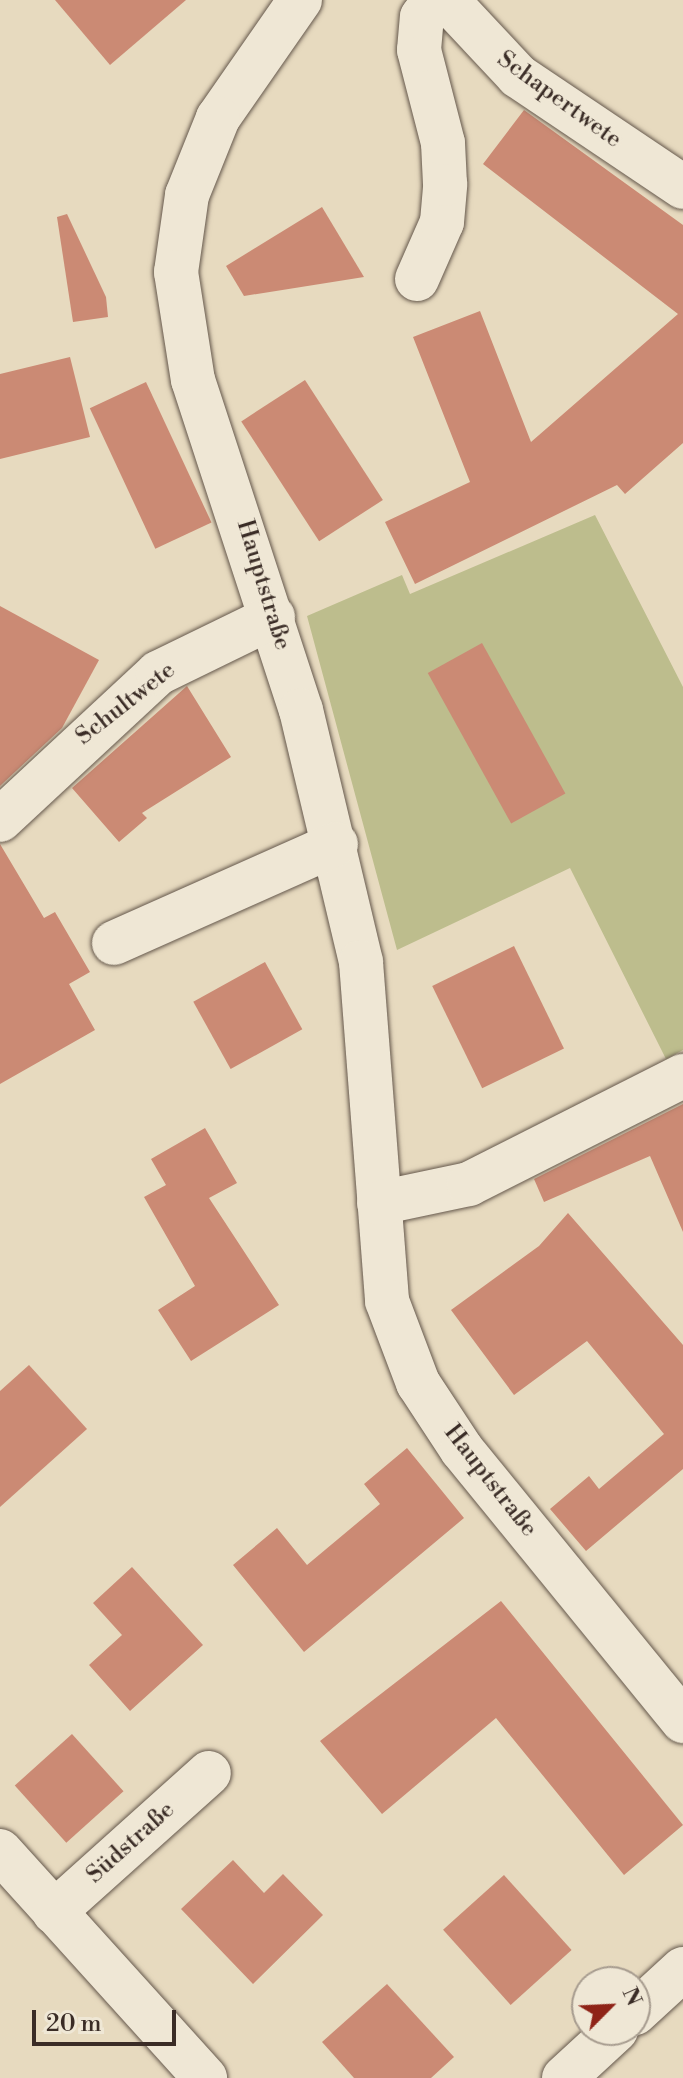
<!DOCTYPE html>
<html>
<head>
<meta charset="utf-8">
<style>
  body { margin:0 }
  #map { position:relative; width:683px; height:2078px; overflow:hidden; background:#e7dabf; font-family:"Libre Bodoni",serif }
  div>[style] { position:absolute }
  .green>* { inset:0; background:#bdbd8d }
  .building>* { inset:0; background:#cb8a74; transform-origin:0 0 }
  .roads { filter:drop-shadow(0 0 2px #65584c) drop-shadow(0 0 2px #65584c) }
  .minor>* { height:44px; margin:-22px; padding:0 22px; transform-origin:22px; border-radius:22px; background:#efe7d5 }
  span { translate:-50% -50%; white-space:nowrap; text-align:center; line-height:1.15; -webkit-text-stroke:6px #efe7d5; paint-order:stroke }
  .street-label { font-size:24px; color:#3a2c26 }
  .north { position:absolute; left:571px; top:1966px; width:80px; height:80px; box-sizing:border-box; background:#efe7d5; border:2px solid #a79c8f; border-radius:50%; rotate:66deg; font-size:22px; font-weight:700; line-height:32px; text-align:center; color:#3a2c26 }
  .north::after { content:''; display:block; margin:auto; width:28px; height:36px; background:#8f2418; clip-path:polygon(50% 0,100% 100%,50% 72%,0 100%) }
  .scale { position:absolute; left:32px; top:2010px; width:144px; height:36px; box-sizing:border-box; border:4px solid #3a2c26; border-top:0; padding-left:10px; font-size:24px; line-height:28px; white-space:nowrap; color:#3a2c26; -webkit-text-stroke:6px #efe7d5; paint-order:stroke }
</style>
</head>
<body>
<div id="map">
  <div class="green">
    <i style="clip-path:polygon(595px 515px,683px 687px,683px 1050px,666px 1059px,570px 868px,397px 950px,307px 616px,402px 575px,410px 594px)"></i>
  </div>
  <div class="building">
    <i style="clip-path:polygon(55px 0,186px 0,110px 65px)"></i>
    <i style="clip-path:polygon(524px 110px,683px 225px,683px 443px,625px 494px,617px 485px,415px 584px,385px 522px,470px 482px,413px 337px,480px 311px,531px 442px,678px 314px,483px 164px)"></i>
    <i style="clip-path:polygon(322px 207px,364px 277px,244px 296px,226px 266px)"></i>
    <i style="clip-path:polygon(67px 214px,106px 297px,108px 317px,73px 322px,57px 217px)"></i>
    <i style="clip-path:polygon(70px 357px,90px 437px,0 459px,0 374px)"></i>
    <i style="left:305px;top:380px;width:143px;height:76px;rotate:57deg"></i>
    <i style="left:146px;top:382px;width:155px;height:62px;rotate:65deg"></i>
    <i style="clip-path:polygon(0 606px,99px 660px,62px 728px,0 786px)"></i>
    <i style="left:482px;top:643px;width:172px;height:62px;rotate:61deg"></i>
    <i style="clip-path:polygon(187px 686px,231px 757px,142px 813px,147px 818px,119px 842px,72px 788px)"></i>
    <i style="clip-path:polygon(0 844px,44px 918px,55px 912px,90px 972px,69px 984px,95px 1030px,0 1084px)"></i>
    <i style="left:514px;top:946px;width:114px;height:91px;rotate:64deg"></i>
    <i style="left:265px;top:962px;width:77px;height:82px;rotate:61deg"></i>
    <i style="clip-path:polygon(683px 1104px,683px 1232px,650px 1156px,544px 1202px,534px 1179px)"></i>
    <i style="clip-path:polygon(205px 1128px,237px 1183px,209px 1198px,279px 1305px,191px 1361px,158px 1310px,195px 1286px,144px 1197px,166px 1185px,151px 1159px)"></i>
    <i style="clip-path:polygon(568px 1213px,683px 1345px,683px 1469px,586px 1551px,550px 1509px,589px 1476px,599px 1489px,664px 1434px,587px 1341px,514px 1395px,451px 1310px,539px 1246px)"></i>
    <i style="clip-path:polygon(29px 1365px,87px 1429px,0 1507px,0 1391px)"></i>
    <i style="clip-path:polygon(407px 1448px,464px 1518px,304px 1652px,233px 1565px,277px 1528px,307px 1565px,380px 1504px,364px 1484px)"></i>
    <i style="clip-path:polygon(132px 1567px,203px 1645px,130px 1711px,89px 1665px,122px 1635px,93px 1603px)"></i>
    <i style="clip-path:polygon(501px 1601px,683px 1825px,624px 1875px,496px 1718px,382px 1814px,320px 1741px)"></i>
    <i style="left:72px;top:1734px;width:77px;height:77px;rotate:48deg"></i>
    <i style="clip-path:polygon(233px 1860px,264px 1893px,283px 1874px,323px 1915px,253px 1984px,181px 1909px)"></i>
    <i style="left:504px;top:1875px;width:101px;height:82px;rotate:48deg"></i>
    <i style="clip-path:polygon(387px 1984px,454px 2057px,431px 2078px,354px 2078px,322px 2042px)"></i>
  </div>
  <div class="roads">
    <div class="minor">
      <i style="left:300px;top:0;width:144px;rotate:124.8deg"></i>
      <i style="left:218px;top:118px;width:83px;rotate:111.9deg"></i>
      <i style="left:187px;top:195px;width:78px;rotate:98.1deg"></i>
      <i style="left:176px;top:272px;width:109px;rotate:81.1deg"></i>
      <i style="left:193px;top:380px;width:347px;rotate:71.9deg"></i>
      <i style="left:301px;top:710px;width:259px;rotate:76.6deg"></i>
      <i style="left:361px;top:962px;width:340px;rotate:85.6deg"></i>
      <i style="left:387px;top:1301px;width:88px;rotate:69.3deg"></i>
      <i style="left:418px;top:1383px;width:80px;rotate:56.7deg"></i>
      <i style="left:462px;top:1450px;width:350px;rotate:50.8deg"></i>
      <i style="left:447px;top:0;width:104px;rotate:46.9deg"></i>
      <i style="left:518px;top:76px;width:199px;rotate:33.9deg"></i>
      <i style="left:417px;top:279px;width:62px;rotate:-66.3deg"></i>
      <i style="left:442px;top:222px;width:38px;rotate:-85deg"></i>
      <i style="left:445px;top:184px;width:41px;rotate:-92.8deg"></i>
      <i style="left:443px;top:143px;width:96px;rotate:-104.5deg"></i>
      <i style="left:419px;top:50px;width:33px;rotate:-85deg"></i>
      <i style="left:422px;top:17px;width:21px;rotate:-55deg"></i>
      <i style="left:0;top:820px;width:216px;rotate:-42.9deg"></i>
      <i style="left:158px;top:673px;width:128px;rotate:-26deg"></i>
      <i style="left:114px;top:943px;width:243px;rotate:-24deg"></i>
      <i style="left:379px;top:1203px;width:92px;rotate:-11.9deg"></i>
      <i style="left:469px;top:1184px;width:240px;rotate:-26.8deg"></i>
      <i style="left:0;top:1851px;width:306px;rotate:47.9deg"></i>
      <i style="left:54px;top:1912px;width:208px;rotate:-41.9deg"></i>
      <i style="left:635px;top:2013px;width:65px;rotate:-42.5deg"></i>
      <i style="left:564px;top:2078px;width:71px;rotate:-42.7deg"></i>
    </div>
  </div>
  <div class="street-label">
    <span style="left:559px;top:100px;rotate:36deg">Schapertwete</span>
    <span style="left:263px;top:585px;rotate:73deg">Hauptstraße</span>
    <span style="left:126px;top:704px;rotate:-38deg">Schultwete</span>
    <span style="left:490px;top:1481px;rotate:52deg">Hauptstraße</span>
    <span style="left:131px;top:1843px;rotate:-42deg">Südstraße</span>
  </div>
  <div class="north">N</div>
  <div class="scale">20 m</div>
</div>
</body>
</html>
